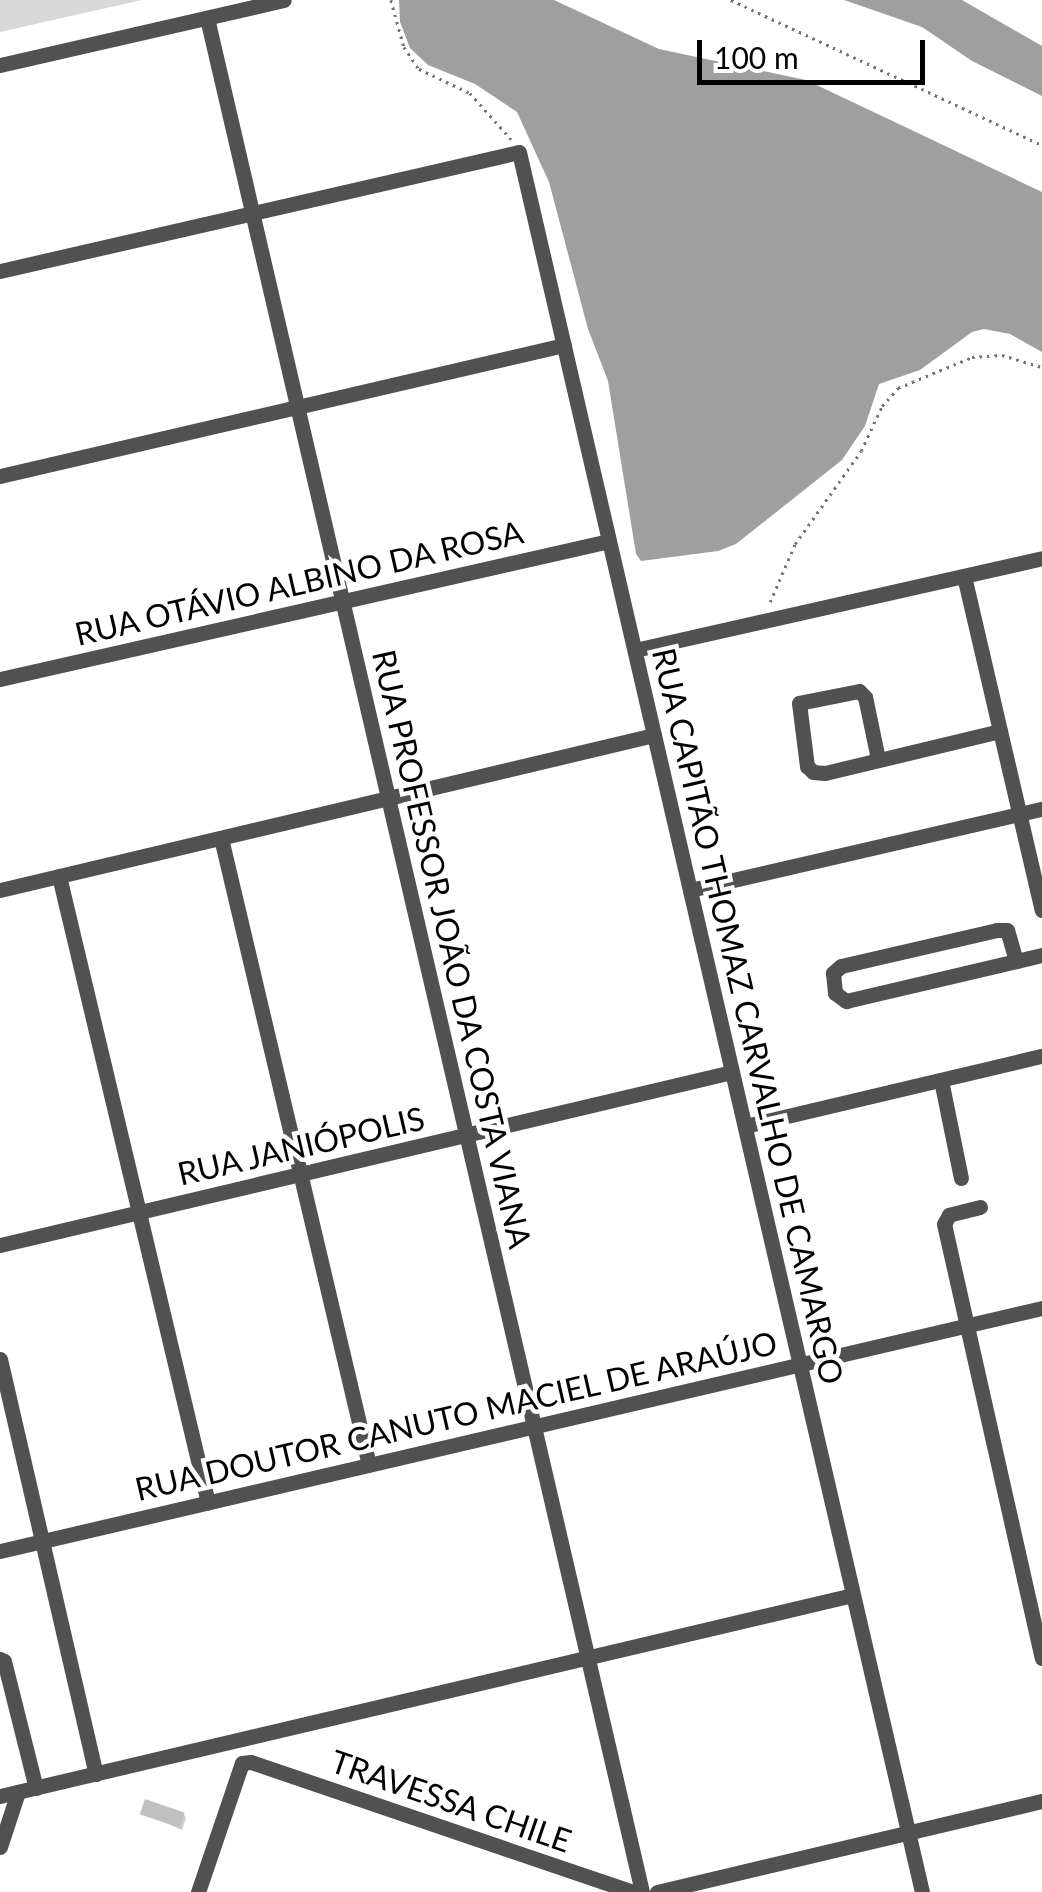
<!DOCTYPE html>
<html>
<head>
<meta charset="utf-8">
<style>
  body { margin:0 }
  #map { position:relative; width:1042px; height:1892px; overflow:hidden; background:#fff; font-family:Lato,sans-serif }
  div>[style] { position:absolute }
  .green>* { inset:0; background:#d8d8d8 }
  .water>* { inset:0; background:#9f9f9f }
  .shadow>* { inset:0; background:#0003 }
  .building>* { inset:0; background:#c0c0c0; transform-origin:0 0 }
  .path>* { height:2.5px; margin-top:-1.25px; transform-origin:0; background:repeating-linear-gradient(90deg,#737373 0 2.5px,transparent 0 7.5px) }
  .minor>* { height:15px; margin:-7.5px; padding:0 7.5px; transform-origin:7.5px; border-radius:7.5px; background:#515151 }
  span { translate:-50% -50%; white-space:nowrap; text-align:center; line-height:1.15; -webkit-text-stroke:9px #fff; paint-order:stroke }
  .street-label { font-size:32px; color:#000 }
  .scale { position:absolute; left:697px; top:40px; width:228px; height:45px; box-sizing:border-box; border:5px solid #000; border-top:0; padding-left:12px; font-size:30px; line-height:35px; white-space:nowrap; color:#000; -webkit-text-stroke:8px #fff; paint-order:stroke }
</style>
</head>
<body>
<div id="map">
  <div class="green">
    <i style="clip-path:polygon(0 0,142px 0,0 32px)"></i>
  </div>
  <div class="water">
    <i style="clip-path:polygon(399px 0,554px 0,659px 49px,806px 80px,1042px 192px,1042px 352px,1010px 334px,984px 329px,972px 332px,920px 370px,879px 384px,865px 426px,842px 460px,736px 544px,718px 551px,641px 561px,636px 554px,608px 381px,588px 329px,549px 182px,517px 112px,475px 84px,428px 65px,410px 48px,400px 22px)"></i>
    <i style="clip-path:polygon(844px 0,962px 0,1042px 46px,1042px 96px,972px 61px,922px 27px)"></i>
  </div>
  <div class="shadow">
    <i style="clip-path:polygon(143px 1813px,184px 1815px,186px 1818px,182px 1830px)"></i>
  </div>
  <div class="building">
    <i style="left:145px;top:1799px;width:42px;height:16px;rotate:19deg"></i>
  </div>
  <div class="path">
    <i style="left:391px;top:0;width:49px;rotate:74.5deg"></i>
    <i style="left:404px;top:47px;width:27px;rotate:56deg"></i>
    <i style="left:419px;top:69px;width:56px;rotate:25.2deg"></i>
    <i style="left:470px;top:93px;width:62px;rotate:48.3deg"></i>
    <i style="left:731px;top:0;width:343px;rotate:25deg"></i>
    <i style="left:770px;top:602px;width:63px;rotate:-66.7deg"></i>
    <i style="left:795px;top:544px;width:114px;rotate:-54.6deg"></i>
    <i style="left:861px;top:451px;width:50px;rotate:-65deg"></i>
    <i style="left:882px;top:406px;width:24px;rotate:-48deg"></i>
    <i style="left:898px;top:388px;width:80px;rotate:-22.7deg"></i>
    <i style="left:972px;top:357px;width:30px;rotate:-4deg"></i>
    <i style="left:1002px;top:355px;width:42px;rotate:16.7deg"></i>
  </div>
  <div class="minor">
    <i style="left:207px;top:18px;width:1924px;rotate:76.93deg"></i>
    <i style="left:0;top:65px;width:291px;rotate:-12.9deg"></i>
    <i style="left:0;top:271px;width:532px;rotate:-12.91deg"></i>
    <i style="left:519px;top:152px;width:1786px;rotate:76.96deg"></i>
    <i style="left:0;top:476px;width:579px;rotate:-13.08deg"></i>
    <i style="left:964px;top:576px;width:343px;rotate:76.9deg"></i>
    <i style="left:635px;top:650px;width:417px;rotate:-12.7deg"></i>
    <i style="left:0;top:679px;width:624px;rotate:-12.77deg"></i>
    <i style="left:878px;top:759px;width:63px;rotate:-101.8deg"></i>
    <i style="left:865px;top:697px;width:8px;rotate:-135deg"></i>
    <i style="left:859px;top:691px;width:61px;rotate:168.7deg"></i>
    <i style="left:799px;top:703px;width:64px;rotate:82.8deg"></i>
    <i style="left:807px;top:766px;width:8px;rotate:45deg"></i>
    <i style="left:813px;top:772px;width:12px;rotate:5deg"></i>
    <i style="left:825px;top:773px;width:180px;rotate:-13.5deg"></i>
    <i style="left:221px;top:838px;width:644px;rotate:76.72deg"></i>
    <i style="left:59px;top:876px;width:644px;rotate:76.63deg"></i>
    <i style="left:0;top:890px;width:672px;rotate:-13.33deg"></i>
    <i style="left:690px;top:890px;width:361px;rotate:-13deg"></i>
    <i style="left:1016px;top:961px;width:32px;rotate:-106deg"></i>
    <i style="left:1007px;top:930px;width:10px;rotate:180deg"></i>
    <i style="left:997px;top:930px;width:160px;rotate:167deg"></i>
    <i style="left:841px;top:966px;width:11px;rotate:139deg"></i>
    <i style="left:833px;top:973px;width:20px;rotate:84deg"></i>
    <i style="left:835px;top:993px;width:14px;rotate:36deg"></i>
    <i style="left:846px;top:1001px;width:201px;rotate:-13.2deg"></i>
    <i style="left:941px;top:1080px;width:100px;rotate:78.5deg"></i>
    <i style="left:745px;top:1126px;width:305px;rotate:-13.3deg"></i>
    <i style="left:980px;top:1207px;width:32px;rotate:166deg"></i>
    <i style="left:949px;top:1215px;width:10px;rotate:119deg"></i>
    <i style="left:944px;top:1224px;width:445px;rotate:77.3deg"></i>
    <i style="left:0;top:1245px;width:752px;rotate:-13.3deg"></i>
    <i style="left:0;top:1359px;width:426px;rotate:77deg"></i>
    <i style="left:0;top:1551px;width:1070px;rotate:-13.13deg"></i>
    <i style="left:0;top:1659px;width:4px;rotate:27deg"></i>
    <i style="left:4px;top:1661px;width:131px;rotate:75.9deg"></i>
    <i style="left:242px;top:1763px;width:9px;rotate:-6deg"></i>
    <i style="left:251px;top:1762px;width:404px;rotate:18.8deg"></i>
    <i style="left:0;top:1796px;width:876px;rotate:-13.26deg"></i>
    <i style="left:0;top:1847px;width:58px;rotate:-71.9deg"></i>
    <i style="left:198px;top:1892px;width:136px;rotate:-71.2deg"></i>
    <i style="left:657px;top:1892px;width:396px;rotate:-13.3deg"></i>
  </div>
  <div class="street-label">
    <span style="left:299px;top:583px;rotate:-13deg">RUA OTÁVIO ALBINO DA ROSA</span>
    <span style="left:452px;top:949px;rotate:77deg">RUA PROFESSOR JOÃO DA COSTA VIANA</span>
    <span style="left:748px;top:1016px;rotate:77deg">RUA CAPITÃO THOMAZ CARVALHO DE CAMARGO</span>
    <span style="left:301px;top:1146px;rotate:-13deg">RUA JANIÓPOLIS</span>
    <span style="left:456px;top:1416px;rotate:-13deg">RUA DOUTOR CANUTO MACIEL DE ARAÚJO</span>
    <span style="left:451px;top:1801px;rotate:19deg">TRAVESSA CHILE</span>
  </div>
  <div class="scale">100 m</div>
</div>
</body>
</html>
